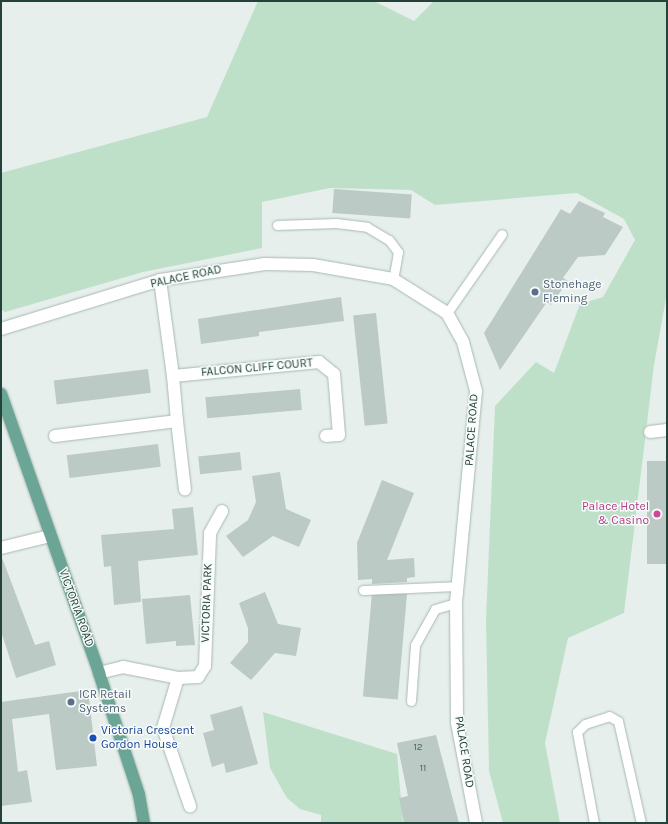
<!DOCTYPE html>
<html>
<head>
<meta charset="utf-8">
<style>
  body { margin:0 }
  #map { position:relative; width:668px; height:824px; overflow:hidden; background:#e6efeb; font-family:Karla,sans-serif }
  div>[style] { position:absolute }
  .green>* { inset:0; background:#bfe0c8 }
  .building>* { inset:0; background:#bbcac4; transform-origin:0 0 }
  .roads { filter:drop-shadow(0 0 1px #a8b8b2) drop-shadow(0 0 1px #a8b8b2) }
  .lane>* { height:9px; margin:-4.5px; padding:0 4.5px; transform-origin:4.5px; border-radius:4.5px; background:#fff }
  .street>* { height:12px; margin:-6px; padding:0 6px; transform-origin:6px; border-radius:6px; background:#fff }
  .primary>* { height:12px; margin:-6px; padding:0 6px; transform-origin:6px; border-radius:6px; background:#6aa596 }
  .dots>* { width:11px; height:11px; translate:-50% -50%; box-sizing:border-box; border:2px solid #f7fbf9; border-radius:50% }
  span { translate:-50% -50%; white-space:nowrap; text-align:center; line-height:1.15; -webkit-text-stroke:3px #f7fbf9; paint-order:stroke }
  .number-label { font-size:10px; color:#4a645c }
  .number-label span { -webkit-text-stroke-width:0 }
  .street-label { font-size:12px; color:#24423a }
  .service-label { font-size:12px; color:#4e5e75 }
  .left { translate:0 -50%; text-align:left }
  .hotel-label { font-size:12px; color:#b23c85 }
  .right { translate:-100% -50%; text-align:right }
  .transit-label { font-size:12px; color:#164399 }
  .frame { position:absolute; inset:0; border:2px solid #24423a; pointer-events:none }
</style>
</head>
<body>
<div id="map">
  <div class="green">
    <i style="clip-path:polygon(258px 1px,374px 1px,414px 21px,434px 1px,667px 1px,667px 293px,654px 365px,624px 613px,568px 638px,545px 743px,560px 823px,503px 823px,489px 771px,486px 619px,495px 406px,536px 362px,554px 373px,580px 304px,603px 297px,635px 240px,624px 219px,577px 193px,435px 205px,411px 190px,330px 188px,262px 202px,262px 248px,143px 272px,5px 312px,1px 309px,1px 173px,207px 117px)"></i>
    <i style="clip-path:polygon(263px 712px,397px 754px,403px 823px,321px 823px,321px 815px,300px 809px,287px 798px,270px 768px)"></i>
  </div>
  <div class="building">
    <i style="left:334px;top:189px;width:78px;height:24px;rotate:4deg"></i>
    <i style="clip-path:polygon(579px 201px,605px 213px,603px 217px,623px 227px,605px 255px,578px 257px,563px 278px,568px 281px,551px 305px,547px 302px,500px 370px,484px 333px,561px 209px,570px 214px)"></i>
    <i style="clip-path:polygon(341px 297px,344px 321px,259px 332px,259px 336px,201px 344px,198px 319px)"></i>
    <i style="left:376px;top:313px;width:111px;height:23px;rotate:84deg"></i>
    <i style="left:148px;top:369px;width:24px;height:95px;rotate:83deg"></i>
    <i style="left:300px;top:389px;width:21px;height:95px;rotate:85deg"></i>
    <i style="left:158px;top:444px;width:23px;height:92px;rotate:83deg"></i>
    <i style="left:240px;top:452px;width:18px;height:42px;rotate:84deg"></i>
    <i style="left:667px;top:461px;width:103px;height:20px;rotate:90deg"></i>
    <i style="clip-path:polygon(280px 472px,286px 509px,311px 520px,299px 547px,273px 536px,243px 557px,226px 536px,248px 520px,256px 502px,252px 476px)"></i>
    <i style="clip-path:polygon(382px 480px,414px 493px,387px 560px,414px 558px,415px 577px,407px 578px,407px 582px,372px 584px,372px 579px,358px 580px,357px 543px)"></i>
    <i style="clip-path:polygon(193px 507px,198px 555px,138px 561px,141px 602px,114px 605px,111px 566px,104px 567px,101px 535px,174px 529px,172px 509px)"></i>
    <i style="clip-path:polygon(1px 555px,35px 645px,49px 641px,56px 665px,16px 678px,1px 631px)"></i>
    <i style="clip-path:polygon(265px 592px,278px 624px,301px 628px,296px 656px,275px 653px,251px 680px,230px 663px,248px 642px,248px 628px,239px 603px)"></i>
    <i style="left:407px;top:594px;width:106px;height:35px;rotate:95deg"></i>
    <i style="clip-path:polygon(190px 595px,195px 645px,176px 646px,176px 641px,146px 644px,142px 599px)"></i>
    <i style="clip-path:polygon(88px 690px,97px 766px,56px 770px,49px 714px,12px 719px,18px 772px,27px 770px,32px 802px,1px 806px,1px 702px)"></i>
    <i style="clip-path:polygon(242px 706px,258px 764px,226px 773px,224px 763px,212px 767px,203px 733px,214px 730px,210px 715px)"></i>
    <i style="clip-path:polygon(436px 735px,459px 823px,404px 823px,399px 798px,408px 796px,397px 743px)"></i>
  </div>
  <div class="roads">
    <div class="lane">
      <i style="left:277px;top:225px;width:59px;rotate:-1.9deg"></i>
      <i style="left:336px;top:223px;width:31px;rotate:7deg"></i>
      <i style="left:367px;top:227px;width:26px;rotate:31deg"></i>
      <i style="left:389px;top:240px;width:15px;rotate:53deg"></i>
      <i style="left:398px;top:252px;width:27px;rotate:100deg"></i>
      <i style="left:447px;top:313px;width:96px;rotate:-55.2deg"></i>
      <i style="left:363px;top:590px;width:94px;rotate:-2.4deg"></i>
      <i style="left:411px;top:701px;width:56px;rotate:-85.9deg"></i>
      <i style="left:415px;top:645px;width:41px;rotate:-60.9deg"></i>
      <i style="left:435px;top:609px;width:22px;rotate:-16deg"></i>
      <i style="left:594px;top:823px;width:93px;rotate:-100.6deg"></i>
      <i style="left:577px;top:732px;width:11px;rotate:-45deg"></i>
      <i style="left:585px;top:724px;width:25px;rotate:-18deg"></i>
      <i style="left:609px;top:716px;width:10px;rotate:29deg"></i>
      <i style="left:618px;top:721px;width:105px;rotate:77.3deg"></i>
    </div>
    <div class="street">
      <i style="left:160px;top:280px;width:97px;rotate:82.3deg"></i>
      <i style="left:173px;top:376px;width:147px;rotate:-5.5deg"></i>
      <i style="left:319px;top:362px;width:19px;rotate:39deg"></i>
      <i style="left:334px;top:374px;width:61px;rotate:85.3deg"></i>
      <i style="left:339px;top:435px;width:13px;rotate:176deg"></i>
      <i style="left:1px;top:329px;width:166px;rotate:-17.1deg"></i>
      <i style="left:160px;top:280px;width:106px;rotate:-8.7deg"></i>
      <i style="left:265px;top:264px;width:48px;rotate:1.2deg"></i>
      <i style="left:313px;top:265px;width:81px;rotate:9.9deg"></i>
      <i style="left:393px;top:279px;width:64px;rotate:32.2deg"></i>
      <i style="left:447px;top:313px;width:33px;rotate:61deg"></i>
      <i style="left:463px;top:342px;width:51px;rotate:75.1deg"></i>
      <i style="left:476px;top:391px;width:213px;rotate:95.4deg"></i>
      <i style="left:456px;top:603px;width:120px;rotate:89.5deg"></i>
      <i style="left:457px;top:723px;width:102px;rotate:79.2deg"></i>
      <i style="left:177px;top:421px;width:69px;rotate:83.4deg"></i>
      <i style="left:650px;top:432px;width:17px;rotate:-7deg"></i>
      <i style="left:55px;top:436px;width:123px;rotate:-7deg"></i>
      <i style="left:177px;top:421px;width:45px;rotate:-95.1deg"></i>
      <i style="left:1px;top:548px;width:50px;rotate:-13.8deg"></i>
      <i style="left:99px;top:673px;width:25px;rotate:-14deg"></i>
      <i style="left:123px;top:667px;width:56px;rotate:11.3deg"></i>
      <i style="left:178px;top:678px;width:20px;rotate:-3deg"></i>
      <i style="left:198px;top:677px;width:13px;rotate:-58deg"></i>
      <i style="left:205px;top:666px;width:133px;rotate:-87.8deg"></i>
      <i style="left:210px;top:533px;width:25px;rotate:-61deg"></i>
      <i style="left:178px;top:678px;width:52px;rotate:106.7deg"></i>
      <i style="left:163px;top:728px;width:83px;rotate:70.9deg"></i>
    </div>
    <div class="primary">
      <i style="left:1px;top:394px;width:296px;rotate:70.6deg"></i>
      <i style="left:99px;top:673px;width:128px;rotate:71.8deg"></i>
      <i style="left:139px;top:795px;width:28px;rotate:80deg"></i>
    </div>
  </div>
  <div class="dots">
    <i style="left:535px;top:292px;background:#5c6f8a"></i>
    <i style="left:657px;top:514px;background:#d1479c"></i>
    <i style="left:71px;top:702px;background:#5c6f8a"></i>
    <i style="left:93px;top:738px;background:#1a4fb4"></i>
  </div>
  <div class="number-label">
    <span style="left:418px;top:748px">12</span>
    <span style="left:423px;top:769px">11</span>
  </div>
  <div class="street-label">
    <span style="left:186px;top:277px;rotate:-12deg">PALACE ROAD</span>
    <span style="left:257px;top:368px;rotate:-5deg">FALCON CLIFF COURT</span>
    <span style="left:472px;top:430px;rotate:-86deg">PALACE ROAD</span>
    <span style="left:207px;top:603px;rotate:-88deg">VICTORIA PARK</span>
    <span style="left:76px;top:608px;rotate:70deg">VICTORIA ROAD</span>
    <span style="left:464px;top:752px;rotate:81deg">PALACE ROAD</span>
  </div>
  <div class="service-label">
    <span class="left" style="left:543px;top:292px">Stonehage<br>Fleming</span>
    <span class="left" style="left:79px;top:702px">ICR Retail<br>Systems</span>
  </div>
  <div class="hotel-label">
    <span class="right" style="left:649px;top:514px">Palace Hotel<br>&amp; Casino</span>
  </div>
  <div class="transit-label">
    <span class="left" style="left:101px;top:738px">Victoria Crescent<br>Gordon House</span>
  </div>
  <div class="frame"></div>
</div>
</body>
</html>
